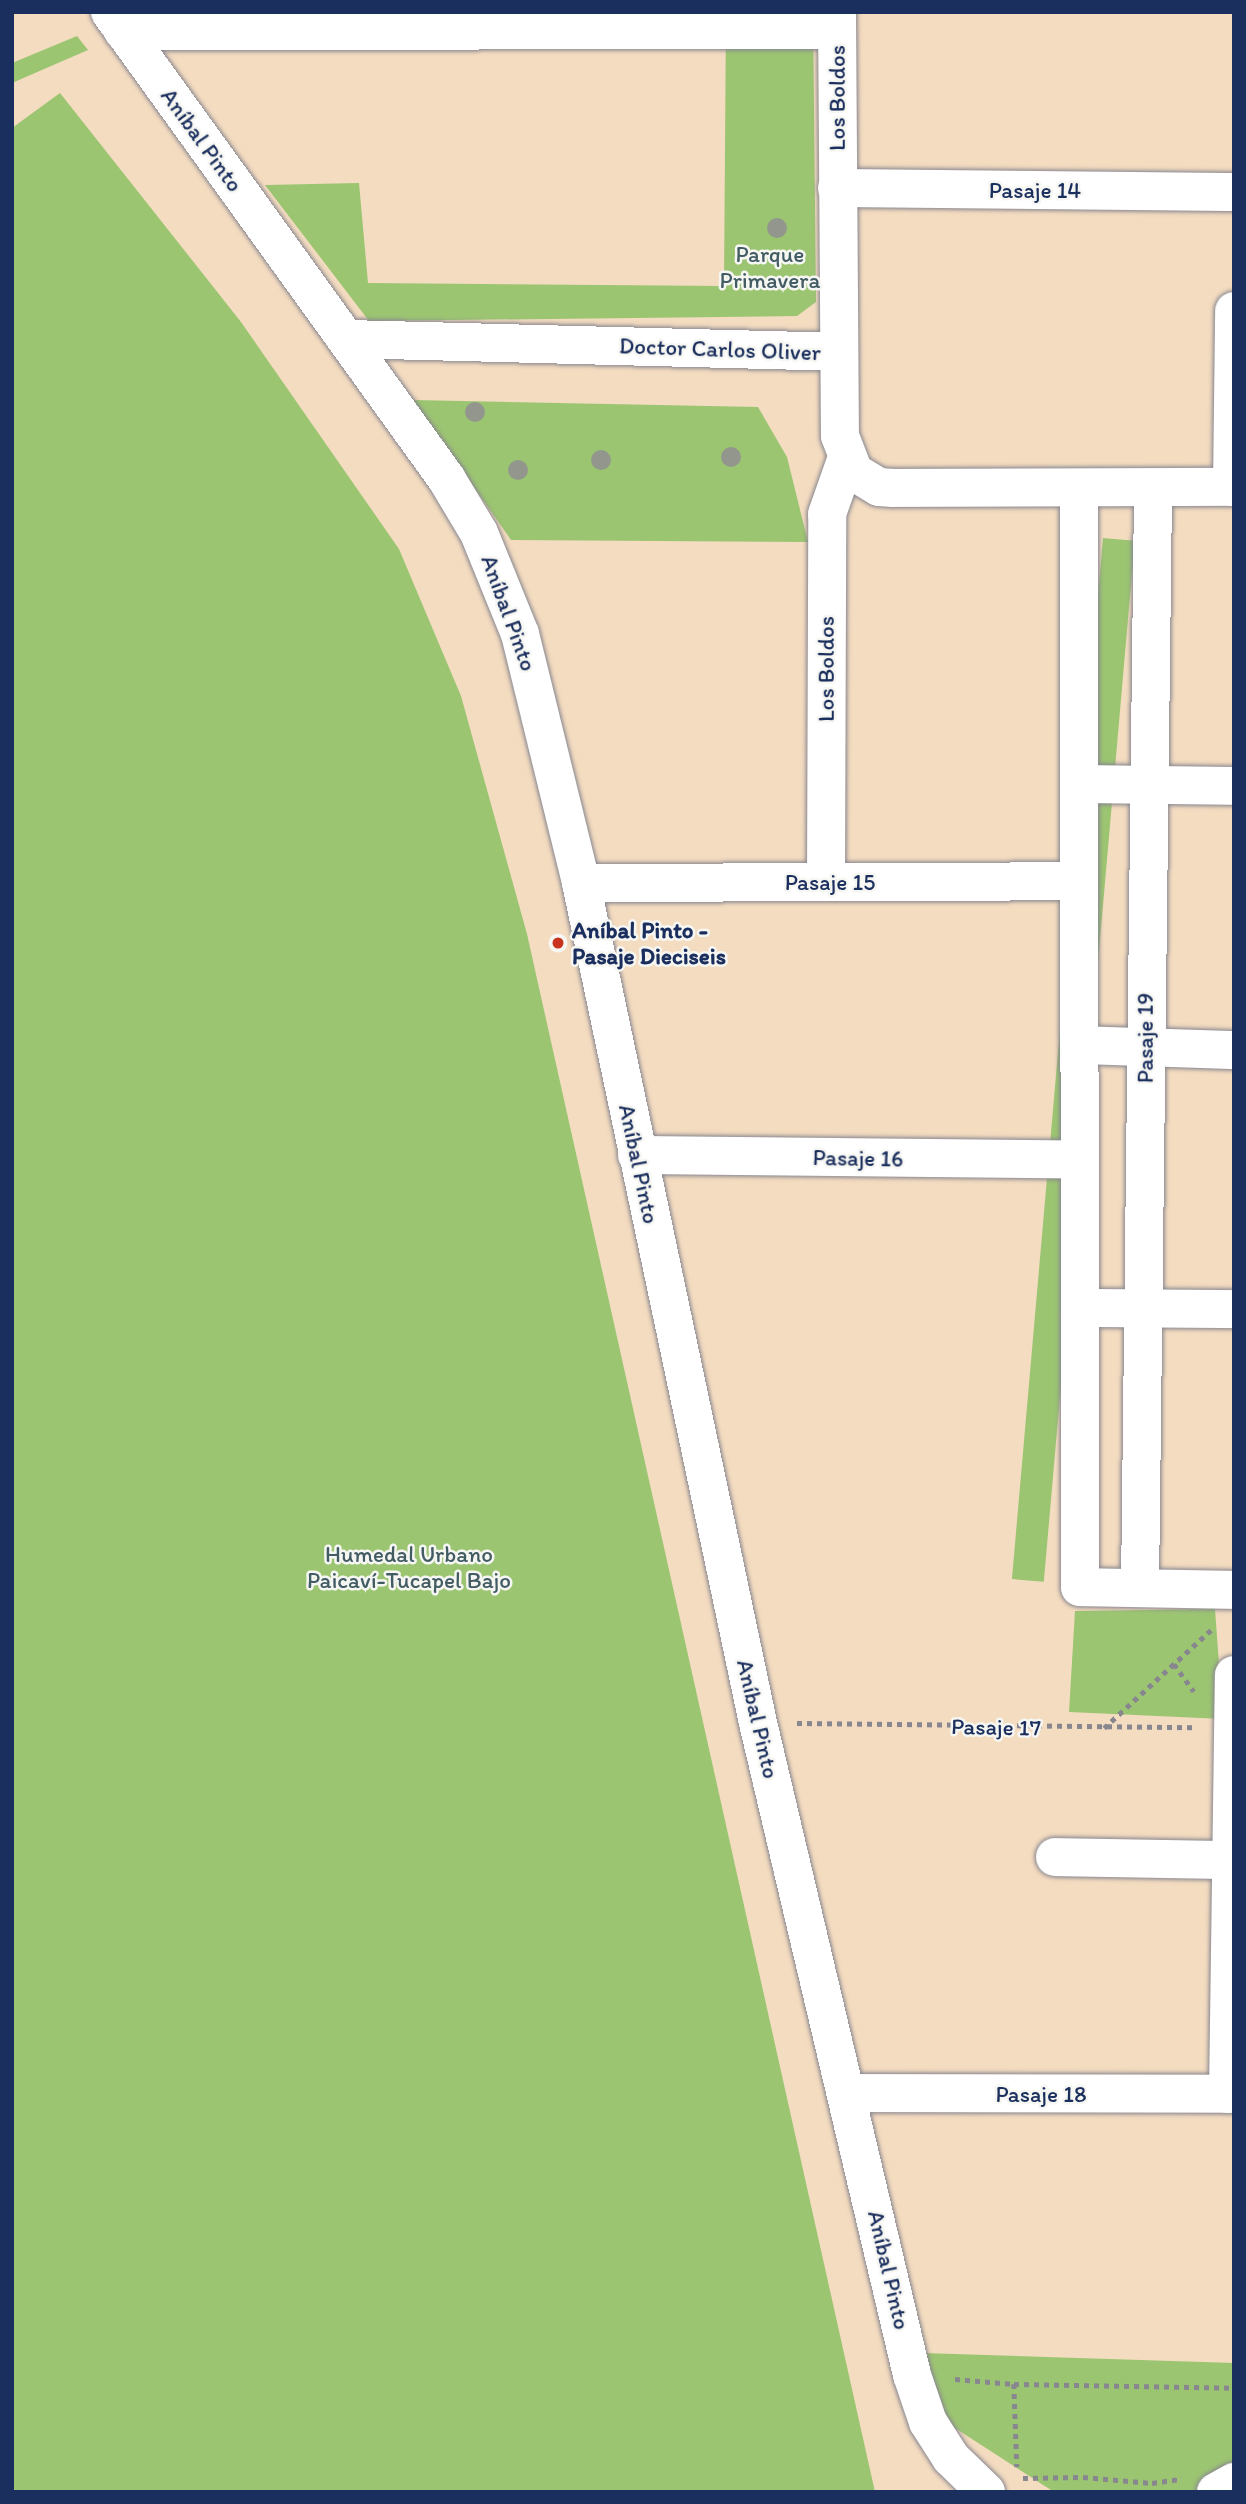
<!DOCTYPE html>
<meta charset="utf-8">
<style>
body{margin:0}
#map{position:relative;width:1246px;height:2504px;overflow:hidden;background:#f4dcc0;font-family:Itim,sans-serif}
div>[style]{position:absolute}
.green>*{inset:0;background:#9cc572;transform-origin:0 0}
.path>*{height:4.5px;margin-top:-2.25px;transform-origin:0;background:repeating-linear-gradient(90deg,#88868f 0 5px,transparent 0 10px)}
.roads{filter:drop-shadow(0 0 2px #88868f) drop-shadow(0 0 2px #88868f)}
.minor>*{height:38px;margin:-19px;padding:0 19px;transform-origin:19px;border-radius:19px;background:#fff}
.tertiary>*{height:38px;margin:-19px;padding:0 19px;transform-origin:19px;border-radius:19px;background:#fff}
.trees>*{width:20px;height:20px;margin:-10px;border-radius:50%;background:#92968d}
.dots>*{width:19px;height:19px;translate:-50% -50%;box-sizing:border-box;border:4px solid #f6f6f2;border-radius:50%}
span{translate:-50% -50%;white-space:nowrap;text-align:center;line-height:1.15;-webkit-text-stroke:5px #f6f6f2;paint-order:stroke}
.street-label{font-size:23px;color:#1b2f5e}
.park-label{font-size:23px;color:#425c64}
.poi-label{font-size:23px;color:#1b2f5e;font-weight:700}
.left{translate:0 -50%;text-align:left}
.frame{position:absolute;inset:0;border:14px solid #1b2f5e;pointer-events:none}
</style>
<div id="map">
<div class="green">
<i style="clip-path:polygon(726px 12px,813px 12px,816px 302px,797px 316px,369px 321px,265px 185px,359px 183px,368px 283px,724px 286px)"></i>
<i style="clip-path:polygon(77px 36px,88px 50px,12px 83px,12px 63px)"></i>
<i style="clip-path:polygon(60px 93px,241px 322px,399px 549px,461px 696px,527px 934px,875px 2492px,12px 2492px,12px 128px)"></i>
<i style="clip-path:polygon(413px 400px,758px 407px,787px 457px,808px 542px,511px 540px)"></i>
<i style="left:1103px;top:538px;width:32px;height:1045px;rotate:5deg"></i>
<i style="clip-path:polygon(1215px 1609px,1223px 1719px,1069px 1712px,1075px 1611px)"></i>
<i style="clip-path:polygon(922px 2353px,1234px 2363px,1234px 2492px,1054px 2492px,944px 2421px)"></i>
</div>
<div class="path">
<i style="left:1174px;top:1664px;width:34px;rotate:54deg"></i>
<i style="left:797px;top:1723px;width:397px;rotate:0.6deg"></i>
<i style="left:1104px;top:1728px;width:148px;rotate:-42.5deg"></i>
<i style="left:955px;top:2379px;width:59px;rotate:4.8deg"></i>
<i style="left:1014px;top:2384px;width:220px;rotate:1deg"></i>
<i style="left:1014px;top:2384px;width:83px;rotate:87.9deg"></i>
<i style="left:1023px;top:2478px;width:60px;rotate:-1deg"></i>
<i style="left:1083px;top:2477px;width:69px;rotate:5deg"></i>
<i style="left:1152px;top:2483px;width:30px;rotate:-8deg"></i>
</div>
<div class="roads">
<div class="minor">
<i style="left:837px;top:12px;width:424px;rotate:89.6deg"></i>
<i style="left:840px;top:436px;width:39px;rotate:69deg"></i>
<i style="left:854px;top:472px;width:29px;rotate:31deg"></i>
<i style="left:879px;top:487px;width:14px;rotate:4deg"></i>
<i style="left:893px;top:488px;width:341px;rotate:-0.2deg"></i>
<i style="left:123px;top:31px;width:714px;rotate:-0.08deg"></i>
<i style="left:837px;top:188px;width:397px;rotate:0.6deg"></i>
<i style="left:347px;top:339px;width:491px;rotate:1.5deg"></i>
<i style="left:1232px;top:487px;width:176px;rotate:-89.3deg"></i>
<i style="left:1079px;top:488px;width:1099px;rotate:89.95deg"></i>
<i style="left:1080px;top:1587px;width:154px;rotate:1.1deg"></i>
<i style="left:1079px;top:784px;width:155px;rotate:0.7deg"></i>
<i style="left:826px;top:882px;width:368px;rotate:-89.8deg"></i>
<i style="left:827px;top:514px;width:57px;rotate:-70.6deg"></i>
<i style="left:581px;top:883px;width:498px;rotate:-0.2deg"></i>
<i style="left:1080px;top:1045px;width:154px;rotate:1.9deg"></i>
<i style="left:637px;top:1155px;width:442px;rotate:0.6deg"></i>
<i style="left:1080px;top:1308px;width:154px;rotate:0.4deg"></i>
<i style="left:1140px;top:1588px;width:1100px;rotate:-89.32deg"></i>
<i style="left:1055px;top:1857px;width:177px;rotate:1deg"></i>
<i style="left:849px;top:2093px;width:385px;rotate:0.1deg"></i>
<i style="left:1228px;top:2094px;width:419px;rotate:-89.2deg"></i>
</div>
<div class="tertiary">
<i style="left:110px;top:12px;width:575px;rotate:54.21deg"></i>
<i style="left:446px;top:478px;width:64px;rotate:59deg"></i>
<i style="left:479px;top:533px;width:109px;rotate:67.9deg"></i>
<i style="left:520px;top:634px;width:256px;rotate:76.2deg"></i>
<i style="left:581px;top:883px;width:858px;rotate:78.1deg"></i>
<i style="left:758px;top:1723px;width:670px;rotate:76.71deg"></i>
<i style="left:912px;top:2375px;width:50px;rotate:71.2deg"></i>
<i style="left:928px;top:2422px;width:43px;rotate:57.4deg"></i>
<i style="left:951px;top:2458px;width:49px;rotate:44.2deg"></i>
<i style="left:1216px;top:2492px;width:21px;rotate:-29deg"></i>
</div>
</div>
<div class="trees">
<i style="left:777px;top:228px"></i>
<i style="left:475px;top:412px"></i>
<i style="left:731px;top:457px"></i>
<i style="left:601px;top:460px"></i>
<i style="left:518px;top:470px"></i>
</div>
<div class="dots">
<i style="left:558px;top:943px;background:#c8321e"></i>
</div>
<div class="street-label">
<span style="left:837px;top:98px;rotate:-90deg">Los Boldos</span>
<span style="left:202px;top:140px;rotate:54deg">Aníbal Pinto</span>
<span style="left:1035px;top:190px">Pasaje 14</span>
<span style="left:720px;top:349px;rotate:2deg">Doctor Carlos Oliver</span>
<span style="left:509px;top:613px;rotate:70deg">Aníbal Pinto</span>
<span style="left:826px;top:669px;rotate:-90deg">Los Boldos</span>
<span style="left:830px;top:882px">Pasaje 15</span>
<span style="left:1145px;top:1038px;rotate:-90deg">Pasaje 19</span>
<span style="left:858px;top:1158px;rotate:1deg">Pasaje 16</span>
<span style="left:639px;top:1164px;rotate:78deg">Aníbal Pinto</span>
<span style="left:758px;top:1719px;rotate:77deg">Aníbal Pinto</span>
<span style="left:996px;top:1727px;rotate:1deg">Pasaje 17</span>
<span style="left:1041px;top:2094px">Pasaje 18</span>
<span style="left:889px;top:2270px;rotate:77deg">Aníbal Pinto</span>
</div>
<div class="park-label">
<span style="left:770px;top:267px">Parque<br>Primavera</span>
<span style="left:409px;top:1567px">Humedal Urbano<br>Paicaví-Tucapel Bajo</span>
</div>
<div class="poi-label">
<span class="left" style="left:572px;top:943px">Aníbal Pinto -<br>Pasaje Dieciseis</span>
</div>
<div class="frame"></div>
</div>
